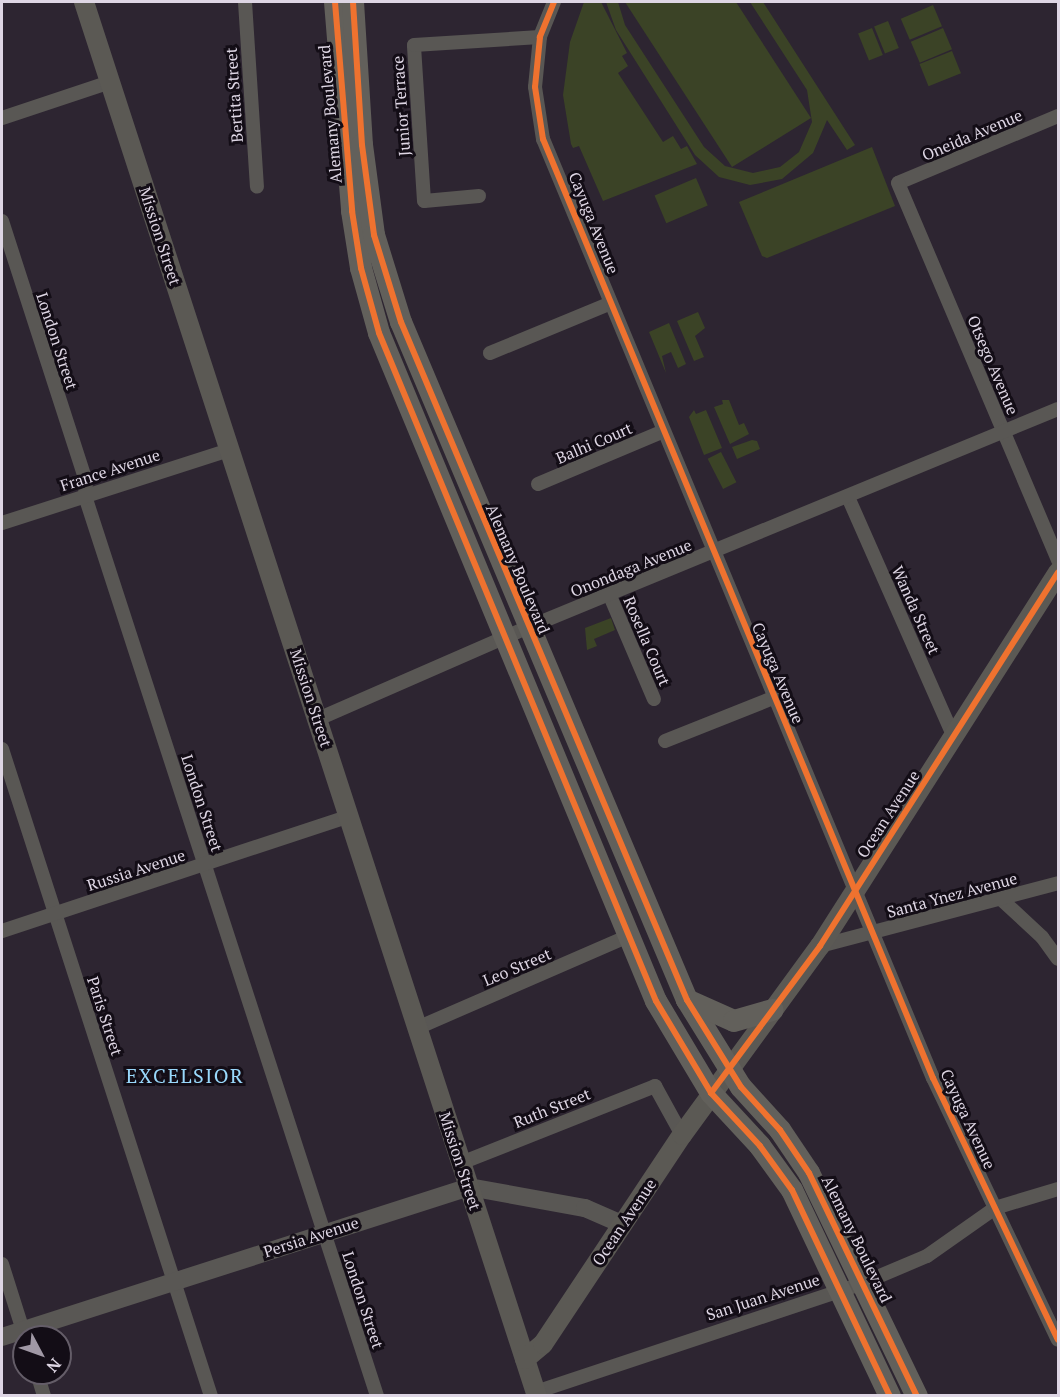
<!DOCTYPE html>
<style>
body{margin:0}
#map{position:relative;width:1060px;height:1397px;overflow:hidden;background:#2d2531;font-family:"PT Serif",serif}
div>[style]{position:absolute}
.green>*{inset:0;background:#3b4326;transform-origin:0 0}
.minor>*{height:14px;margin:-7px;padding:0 7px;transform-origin:7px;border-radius:7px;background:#595754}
.tertiary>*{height:18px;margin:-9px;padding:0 9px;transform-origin:9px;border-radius:9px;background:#595754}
.secondary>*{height:20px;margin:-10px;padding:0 10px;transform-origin:10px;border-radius:10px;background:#5b5954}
.primary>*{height:22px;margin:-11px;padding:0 11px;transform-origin:11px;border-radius:11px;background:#62605b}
.cycleway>*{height:6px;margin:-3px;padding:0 3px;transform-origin:3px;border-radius:3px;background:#ef722f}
span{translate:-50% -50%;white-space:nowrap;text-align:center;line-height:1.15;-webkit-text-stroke:6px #130d16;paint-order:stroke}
.street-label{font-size:16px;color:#ded6e4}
.quarter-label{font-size:20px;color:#99d8fb;letter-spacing:1.5px}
.frame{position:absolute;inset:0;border:3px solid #ded6e4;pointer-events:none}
.north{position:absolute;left:12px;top:1325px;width:60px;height:60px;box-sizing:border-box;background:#130d16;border:2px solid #645d68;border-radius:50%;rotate:131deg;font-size:16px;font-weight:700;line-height:24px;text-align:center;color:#ded6e4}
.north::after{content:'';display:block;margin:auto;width:21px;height:27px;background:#a098a5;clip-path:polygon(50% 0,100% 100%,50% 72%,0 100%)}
</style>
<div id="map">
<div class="green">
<i style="clip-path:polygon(584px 2px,601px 2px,627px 53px,622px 56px,628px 66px,618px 73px,663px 142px,673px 136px,681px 149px,687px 146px,697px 164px,603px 201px,579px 146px,573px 148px,571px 144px,563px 95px,570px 42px)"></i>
<i style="clip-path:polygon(606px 2px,618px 2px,625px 25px,704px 147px,725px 166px,753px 173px,780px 167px,799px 152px,812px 122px,807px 90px,750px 2px,763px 2px,855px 145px,847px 150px,827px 120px,813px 153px,782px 179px,750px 185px,719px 177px,695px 155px,616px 30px)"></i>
<i style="clip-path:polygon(625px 2px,736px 2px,811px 118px,732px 167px)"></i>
<i style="left:933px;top:5px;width:23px;height:35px;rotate:67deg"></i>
<i style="left:888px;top:21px;width:29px;height:15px;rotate:68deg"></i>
<i style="left:872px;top:28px;width:29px;height:15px;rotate:68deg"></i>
<i style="left:943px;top:28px;width:23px;height:35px;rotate:67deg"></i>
<i style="left:952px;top:51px;width:24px;height:35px;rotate:68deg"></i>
<i style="clip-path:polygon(872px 147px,895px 206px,767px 258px,762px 256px,739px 202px)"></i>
<i style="left:696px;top:178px;width:30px;height:45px;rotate:67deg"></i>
<i style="clip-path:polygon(698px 312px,705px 328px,695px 336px,704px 357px,694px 361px,677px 321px)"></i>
<i style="clip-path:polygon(669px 323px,686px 364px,678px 368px,671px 352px,662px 356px,666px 373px,649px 332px)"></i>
<i style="clip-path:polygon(722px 400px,729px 400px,739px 425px,744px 423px,749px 434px,730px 444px,714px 407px,723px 404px)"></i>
<i style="clip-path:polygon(694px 410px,696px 414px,706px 410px,722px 448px,704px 455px,689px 417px)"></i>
<i style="clip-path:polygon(752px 440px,757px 441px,760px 449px,737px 459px,732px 447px)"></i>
<i style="left:721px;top:452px;width:34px;height:15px;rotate:63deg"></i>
<i style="clip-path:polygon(611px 618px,615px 630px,594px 639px,597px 646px,587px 650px,585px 628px)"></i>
</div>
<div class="minor">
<i style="left:245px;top:2px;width:185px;rotate:86.3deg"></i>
<i style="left:554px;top:2px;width:38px;rotate:112deg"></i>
<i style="left:540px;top:37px;width:50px;rotate:95.7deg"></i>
<i style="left:535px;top:87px;width:53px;rotate:81.3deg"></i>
<i style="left:543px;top:139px;width:1017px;rotate:67.45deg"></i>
<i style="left:933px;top:1078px;width:290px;rotate:64.5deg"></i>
<i style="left:1058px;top:116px;width:173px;rotate:157.3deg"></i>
<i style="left:898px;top:183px;width:410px;rotate:67deg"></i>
<i style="left:2px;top:118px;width:114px;rotate:-18.4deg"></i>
<i style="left:479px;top:196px;width:55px;rotate:174.8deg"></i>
<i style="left:424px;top:201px;width:156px;rotate:-93.7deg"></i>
<i style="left:414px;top:45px;width:126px;rotate:-3.6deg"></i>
<i style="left:2px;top:221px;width:273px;rotate:72.1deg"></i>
<i style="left:86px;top:481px;width:15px;rotate:94deg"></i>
<i style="left:85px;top:496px;width:946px;rotate:72.02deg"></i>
<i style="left:490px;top:353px;width:129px;rotate:-22.4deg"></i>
<i style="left:538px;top:484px;width:134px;rotate:-22.8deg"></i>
<i style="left:848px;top:497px;width:262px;rotate:66.2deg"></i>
<i style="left:2px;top:523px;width:239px;rotate:-17.8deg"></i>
<i style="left:610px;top:596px;width:112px;rotate:66.9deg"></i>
<i style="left:318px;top:719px;width:230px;rotate:-23.6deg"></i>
<i style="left:529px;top:627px;width:572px;rotate:-22.4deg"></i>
<i style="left:665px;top:741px;width:116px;rotate:-21.7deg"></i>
<i style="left:2px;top:749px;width:680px;rotate:72.1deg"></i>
<i style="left:1001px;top:899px;width:56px;rotate:42.8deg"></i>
<i style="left:1042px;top:937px;width:27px;rotate:54deg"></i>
<i style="left:2px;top:931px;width:366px;rotate:-18.3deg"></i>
<i style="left:820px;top:946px;width:246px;rotate:-14.8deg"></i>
<i style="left:417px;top:1028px;width:231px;rotate:-23.5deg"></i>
<i style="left:461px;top:1163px;width:209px;rotate:-21.6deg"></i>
<i style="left:655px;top:1086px;width:56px;rotate:61.1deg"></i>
<i style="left:2px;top:1264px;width:77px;rotate:72.5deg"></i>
<i style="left:37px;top:1373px;width:24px;rotate:73deg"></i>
<i style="left:536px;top:1392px;width:345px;rotate:-18.4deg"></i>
<i style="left:863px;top:1283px;width:69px;rotate:-22.9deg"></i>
<i style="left:927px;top:1256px;width:83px;rotate:-35.2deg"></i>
<i style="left:995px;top:1208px;width:66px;rotate:-16.8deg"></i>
</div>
<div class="tertiary">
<i style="left:2px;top:1337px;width:490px;rotate:-17.8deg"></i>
<i style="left:469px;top:1187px;width:118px;rotate:10.3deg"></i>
<i style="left:585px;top:1208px;width:40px;rotate:23.4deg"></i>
</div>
<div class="secondary">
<i style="left:84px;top:2px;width:1466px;rotate:72deg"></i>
<i style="left:525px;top:1359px;width:23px;rotate:-40deg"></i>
<i style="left:543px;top:1344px;width:251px;rotate:-56.4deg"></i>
<i style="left:682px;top:1135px;width:234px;rotate:-53.9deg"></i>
<i style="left:820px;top:946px;width:443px;rotate:-57.5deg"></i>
</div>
<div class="primary">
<i style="left:335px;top:2px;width:210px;rotate:85.3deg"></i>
<i style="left:352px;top:211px;width:58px;rotate:81deg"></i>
<i style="left:361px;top:268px;width:67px;rotate:74.5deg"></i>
<i style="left:379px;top:333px;width:723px;rotate:67.48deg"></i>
<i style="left:656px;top:1001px;width:107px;rotate:59.1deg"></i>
<i style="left:711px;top:1093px;width:72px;rotate:47.2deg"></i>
<i style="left:760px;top:1146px;width:54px;rotate:54deg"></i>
<i style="left:792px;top:1190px;width:228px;rotate:64.6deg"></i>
<i style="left:353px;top:2px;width:143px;rotate:86.4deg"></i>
<i style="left:362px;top:145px;width:91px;rotate:82.4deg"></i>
<i style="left:374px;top:235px;width:91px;rotate:72.8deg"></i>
<i style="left:401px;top:322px;width:736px;rotate:67.13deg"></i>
<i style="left:687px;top:1000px;width:102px;rotate:58.2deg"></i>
<i style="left:741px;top:1087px;width:58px;rotate:47.8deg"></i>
<i style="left:780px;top:1130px;width:52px;rotate:56deg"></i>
<i style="left:809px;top:1173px;width:248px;rotate:64.2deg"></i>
<i style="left:687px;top:1000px;width:51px;rotate:24.1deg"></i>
<i style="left:734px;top:1021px;width:40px;rotate:-16deg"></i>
</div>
<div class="cycleway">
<i style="left:335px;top:2px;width:210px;rotate:85.3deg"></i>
<i style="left:352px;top:211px;width:58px;rotate:81deg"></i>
<i style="left:361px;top:268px;width:67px;rotate:74.5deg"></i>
<i style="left:379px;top:333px;width:723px;rotate:67.48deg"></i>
<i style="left:656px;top:1001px;width:107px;rotate:59.1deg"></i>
<i style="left:711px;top:1093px;width:72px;rotate:47.2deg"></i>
<i style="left:760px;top:1146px;width:54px;rotate:54deg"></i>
<i style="left:792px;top:1190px;width:228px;rotate:64.6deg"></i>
<i style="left:353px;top:2px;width:143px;rotate:86.4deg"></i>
<i style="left:362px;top:145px;width:91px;rotate:82.4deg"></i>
<i style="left:374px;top:235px;width:91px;rotate:72.8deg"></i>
<i style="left:401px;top:322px;width:736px;rotate:67.13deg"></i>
<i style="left:687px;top:1000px;width:102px;rotate:58.2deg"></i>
<i style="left:741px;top:1087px;width:58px;rotate:47.8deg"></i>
<i style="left:780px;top:1130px;width:52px;rotate:56deg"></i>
<i style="left:809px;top:1173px;width:248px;rotate:64.2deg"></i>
<i style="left:554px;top:2px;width:38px;rotate:112deg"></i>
<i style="left:540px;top:37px;width:50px;rotate:95.7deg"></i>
<i style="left:535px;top:87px;width:53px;rotate:81.3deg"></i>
<i style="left:543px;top:139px;width:1017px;rotate:67.45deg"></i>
<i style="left:933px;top:1078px;width:290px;rotate:64.5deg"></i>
<i style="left:711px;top:1093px;width:183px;rotate:-53.4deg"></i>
<i style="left:820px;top:946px;width:443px;rotate:-57.5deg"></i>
</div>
<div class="street-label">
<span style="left:234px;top:95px;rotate:-94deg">Bertita Street</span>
<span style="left:401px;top:106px;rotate:-94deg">Junior Terrace</span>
<span style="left:330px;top:114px;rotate:-95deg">Alemany Boulevard</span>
<span style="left:972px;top:135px;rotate:-23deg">Oneida Avenue</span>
<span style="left:594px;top:223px;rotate:68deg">Cayuga Avenue</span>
<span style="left:160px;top:236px;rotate:72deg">Mission Street</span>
<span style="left:57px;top:341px;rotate:72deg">London Street</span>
<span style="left:993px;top:365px;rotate:67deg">Otsego Avenue</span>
<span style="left:594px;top:443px;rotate:-23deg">Balhi Court</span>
<span style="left:110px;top:470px;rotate:-18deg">France Avenue</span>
<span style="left:631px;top:568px;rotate:-22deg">Onondaga Avenue</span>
<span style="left:518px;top:569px;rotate:67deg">Alemany Boulevard</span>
<span style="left:916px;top:610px;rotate:66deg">Wanda Street</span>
<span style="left:647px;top:641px;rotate:67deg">Rosella Court</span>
<span style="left:778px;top:673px;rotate:67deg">Cayuga Avenue</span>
<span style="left:311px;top:698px;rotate:72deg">Mission Street</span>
<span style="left:202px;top:803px;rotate:72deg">London Street</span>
<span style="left:888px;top:814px;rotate:-57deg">Ocean Avenue</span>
<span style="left:136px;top:870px;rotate:-18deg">Russia Avenue</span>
<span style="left:952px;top:895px;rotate:-15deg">Santa Ynez Avenue</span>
<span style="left:517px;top:967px;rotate:-23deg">Leo Street</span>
<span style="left:105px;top:1016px;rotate:72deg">Paris Street</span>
<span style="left:552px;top:1108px;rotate:-22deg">Ruth Street</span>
<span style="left:968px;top:1119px;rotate:65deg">Cayuga Avenue</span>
<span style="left:460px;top:1161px;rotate:72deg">Mission Street</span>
<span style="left:624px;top:1222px;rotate:-56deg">Ocean Avenue</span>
<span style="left:311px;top:1237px;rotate:-18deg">Persia Avenue</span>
<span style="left:857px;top:1239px;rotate:64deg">Alemany Boulevard</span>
<span style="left:763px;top:1297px;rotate:-18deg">San Juan Avenue</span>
<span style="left:363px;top:1300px;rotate:72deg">London Street</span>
</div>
<div class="quarter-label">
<span style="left:185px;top:1075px">EXCELSIOR</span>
</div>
<div class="frame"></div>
<div class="north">N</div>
</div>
